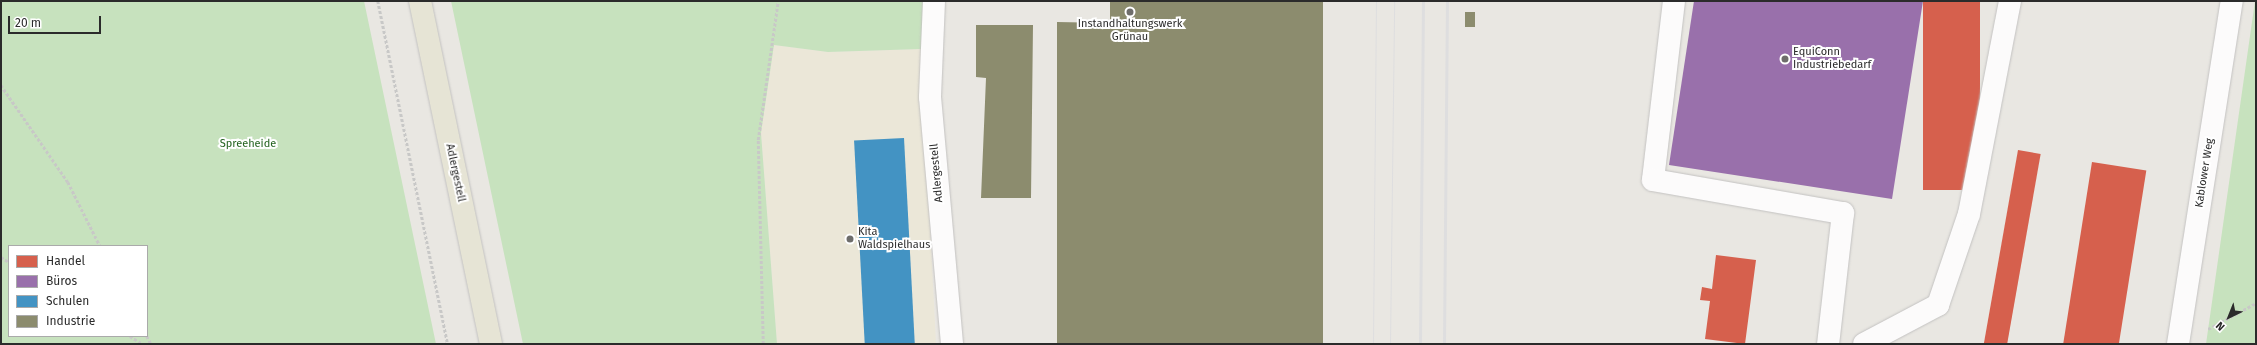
<!DOCTYPE html>
<meta charset="utf-8">
<style>
body{margin:0}
#map{position:relative;width:2257px;height:345px;overflow:hidden;background:#e9e7e2;font-family:"Fira Sans",sans-serif}
div>[style]{position:absolute}
.education>*{inset:0;background:#ebe7d8}
.green>*{inset:0;background:#c7e2be}
.shops>*{inset:0;background:#d6604d;transform-origin:0 0}
.offices>*{inset:0;background:#9970ab}
.schools>*{inset:0;background:#4393c3;transform-origin:0 0}
.industry>*{inset:0;background:#8c8c6e;transform-origin:0 0}
.path>*{height:2.5px;margin-top:-1.25px;transform-origin:0;background:repeating-linear-gradient(90deg,#c8c8c7 0 3px,transparent 0 5px)}
.roads{filter:drop-shadow(0 0 1px #c3c2c1) drop-shadow(0 0 1px #c3c2c1)}
.minor>*{height:22px;margin:-11px;padding:0 11px;transform-origin:11px;border-radius:11px;background:#fcfbfb}
.major>*{height:22px;margin:-11px;padding:0 11px;transform-origin:11px;border-radius:11px;background:#e6e4d5}
.tram>*{height:1px;margin:-0.5px;padding:0 0.5px;transform-origin:0.5px;border-radius:0.5px;background:#dededf}
.rail>*{height:3px;margin:-1.5px;padding:0 1.5px;transform-origin:1.5px;border-radius:1.5px;background:#dededf}
.dots>*{width:11px;height:11px;translate:-50% -50%;box-sizing:border-box;border:2px solid #fff;border-radius:50%}
span{translate:-50% -50%;white-space:nowrap;text-align:center;line-height:1.15;-webkit-text-stroke:4px #fff;paint-order:stroke}
.poi-label{font-size:11px;color:#2b2b2b}
.left{translate:0 -50%;text-align:left}
.park-label{font-size:11px;color:#246320}
.street-label{font-size:11px;color:#2b2b2b}
.frame{position:absolute;inset:0;border:2px solid #2b2b2b;pointer-events:none}
.legend{position:absolute;left:8px;top:245px;width:140px;height:92px;box-sizing:border-box;background:#fff;border:1px solid #aaa;margin:0;padding:5px 7px;list-style:none;font-size:12px;color:#2b2b2b}
.legend li{display:flex;align-items:center;gap:8px;height:20px}
.legend b{width:20px;border:1px solid #aaa}
.north{position:absolute;left:2209px;top:297px;width:40px;height:40px;-webkit-text-stroke:3px #fff;paint-order:stroke;rotate:223deg;font-size:11px;font-weight:700;line-height:16px;text-align:center;color:#2b2b2b}
.north::after{content:'';display:block;margin:auto;width:14px;height:18px;background:#2b2b2b;clip-path:polygon(50% 0,100% 100%,50% 72%,0 100%)}
.scale{position:absolute;left:8px;top:16px;width:93px;height:18px;box-sizing:border-box;border:2px solid #2b2b2b;border-top:0;padding-left:5px;font-size:12px;line-height:14px;white-space:nowrap;color:#2b2b2b;-webkit-text-stroke:3px #fff;paint-order:stroke}
</style>
<div id="map">
<div class="education">
<i style="clip-path:polygon(774px 45px,828px 52px,921px 49px,936px 344px,777px 344px,761px 133px)"></i>
</div>
<div class="green">
<i style="clip-path:polygon(evenodd,1px 1px,364px 1px,436px 344px,1px 344px,1px 1px,9px 246px,147px 246px,147px 336px,9px 336px,9px 246px)"></i>
<i style="clip-path:polygon(451px 1px,926px 1px,921px 49px,828px 52px,774px 45px,761px 133px,777px 344px,523px 344px)"></i>
<i style="clip-path:polygon(2255px 1px,2256px 344px,2206px 344px)"></i>
</div>
<div class="shops">
<i style="left:1923px;top:1px;width:57px;height:189px"></i>
<i style="left:2018px;top:150px;width:23px;height:196px;rotate:10deg"></i>
<i style="left:2092px;top:162px;width:55px;height:184px;rotate:9deg"></i>
<i style="clip-path:polygon(1716px 255px,1756px 260px,1745px 344px,1705px 339px,1710px 301px,1700px 300px,1702px 287px,1712px 289px)"></i>
</div>
<div class="offices">
<i style="clip-path:polygon(1694px 1px,1923px 1px,1892px 199px,1669px 165px)"></i>
</div>
<div class="schools">
<i style="left:904px;top:138px;width:206px;height:50px;rotate:87deg"></i>
</div>
<div class="industry">
<i style="clip-path:polygon(1110px 1px,1323px 1px,1323px 344px,1057px 344px,1057px 22px,1110px 23px)"></i>
<i style="left:1465px;top:12px;width:10px;height:15px"></i>
<i style="clip-path:polygon(976px 25px,1033px 25px,1031px 198px,981px 198px,986px 78px,976px 77px)"></i>
</div>
<div class="path">
<i style="left:378px;top:1px;width:350px;rotate:78.5deg"></i>
<i style="left:1px;top:85px;width:118px;rotate:55.4deg"></i>
<i style="left:68px;top:182px;width:72px;rotate:63.4deg"></i>
<i style="left:1px;top:257px;width:9px;rotate:32deg"></i>
<i style="left:2208px;top:329px;width:55px;rotate:-28.4deg"></i>
<i style="left:130px;top:336px;width:15px;rotate:32deg"></i>
<i style="left:147px;top:336px;width:9px;rotate:63deg"></i>
<i style="left:763px;top:344px;width:204px;rotate:-91.4deg"></i>
<i style="left:758px;top:140px;width:140px;rotate:-81.8deg"></i>
</div>
<div class="roads">
<div class="minor">
<i style="left:934px;top:1px;width:96px;rotate:92.4deg"></i>
<i style="left:930px;top:97px;width:248px;rotate:84.9deg"></i>
<i style="left:1674px;top:1px;width:180px;rotate:96.7deg"></i>
<i style="left:1653px;top:180px;width:193px;rotate:9.9deg"></i>
<i style="left:1843px;top:213px;width:132px;rotate:96.5deg"></i>
<i style="left:1864px;top:344px;width:84px;rotate:-27.8deg"></i>
<i style="left:1938px;top:305px;width:96px;rotate:-71.2deg"></i>
<i style="left:1969px;top:214px;width:217px;rotate:-79.1deg"></i>
<i style="left:2178px;top:344px;width:347px;rotate:-81.1deg"></i>
</div>
<div class="major">
<i style="left:420px;top:1px;width:350px;rotate:78.3deg"></i>
</div>
</div>
<div class="tram">
<i style="left:1373px;top:344px;width:343px;rotate:-89.5deg"></i>
<i style="left:1390px;top:344px;width:343px;rotate:-89.3deg"></i>
</div>
<div class="rail">
<i style="left:1420px;top:344px;width:343px;rotate:-89.5deg"></i>
<i style="left:1444px;top:344px;width:343px;rotate:-89.5deg"></i>
</div>
<div class="dots">
<i style="left:1130px;top:12px;background:#6e6d6b"></i>
<i style="left:1785px;top:59px;background:#6e6d6b"></i>
<i style="left:850px;top:239px;background:#6e6d6b"></i>
</div>
<div class="poi-label">
<span style="left:1130px;top:31px">Instandhaltungswerk<br>Grünau</span>
<span class="left" style="left:1793px;top:59px">EquiConn<br>Industriebedarf</span>
<span class="left" style="left:858px;top:239px">Kita<br>Waldspielhaus</span>
</div>
<div class="park-label">
<span style="left:248px;top:144px">Spreeheide</span>
</div>
<div class="street-label">
<span style="left:455px;top:173px;rotate:78deg">Adlergestell</span>
<span style="left:937px;top:173px;rotate:-95deg">Adlergestell</span>
<span style="left:2205px;top:173px;rotate:-81deg">Kablower Weg</span>
</div>
<div class="frame"></div>
<ul class="legend">
<li><b style="height:11px;background:#d6604d"></b>Handel</li>
<li><b style="height:11px;background:#9970ab"></b>Büros</li>
<li><b style="height:11px;background:#4393c3"></b>Schulen</li>
<li><b style="height:11px;background:#8c8c6e"></b>Industrie</li>
</ul>
<div class="north">N</div>
<div class="scale">20 m</div>
</div>
